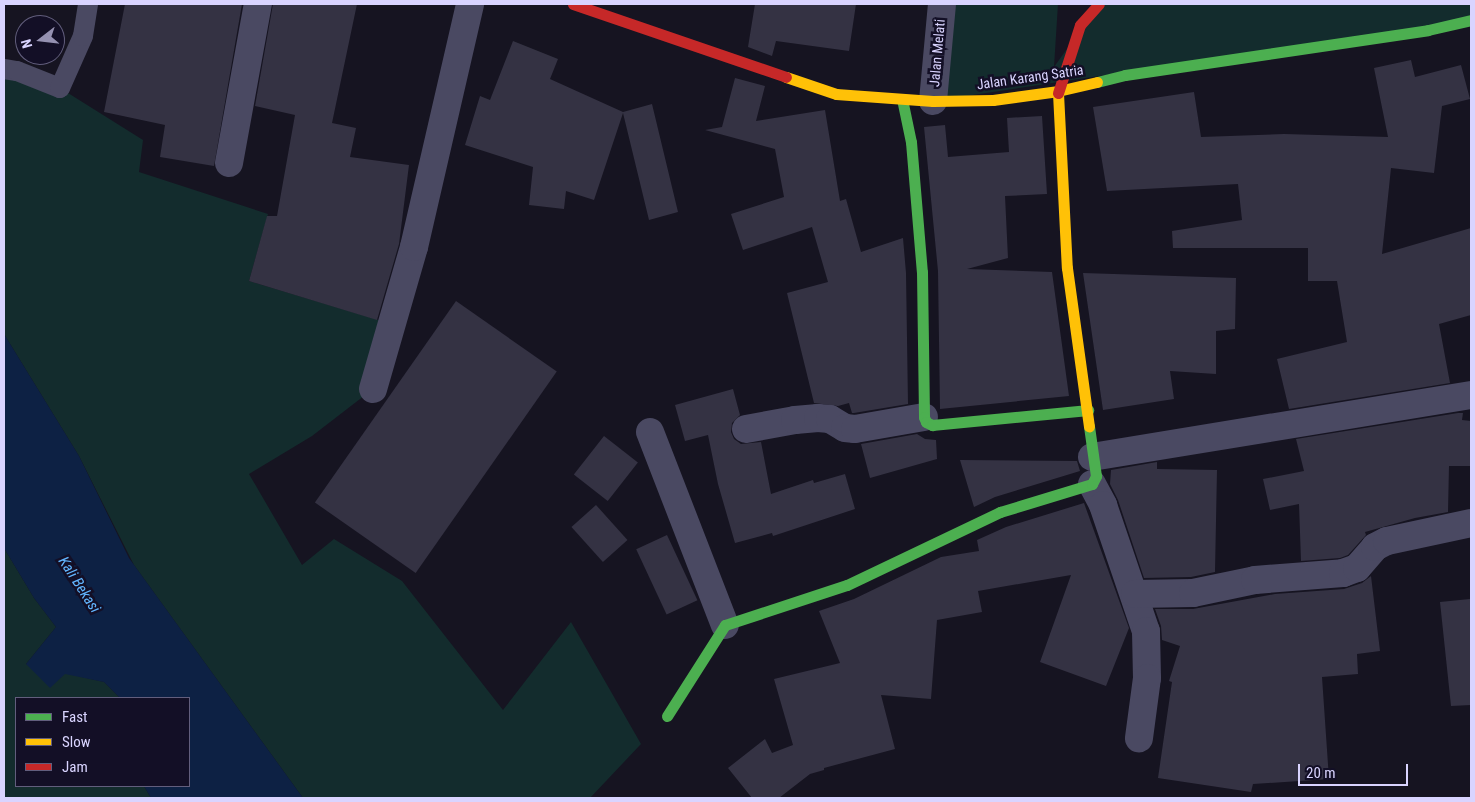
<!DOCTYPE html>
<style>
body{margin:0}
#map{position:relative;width:1475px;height:802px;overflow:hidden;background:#161421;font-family:"Roboto Condensed",sans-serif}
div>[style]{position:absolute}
.green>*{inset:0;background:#132c2d}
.water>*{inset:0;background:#0d2144}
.building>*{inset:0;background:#343243;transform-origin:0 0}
.lane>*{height:20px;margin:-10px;padding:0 10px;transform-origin:10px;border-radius:10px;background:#4a4962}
.street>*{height:28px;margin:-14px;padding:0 14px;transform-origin:14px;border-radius:14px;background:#4a4962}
.fast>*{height:11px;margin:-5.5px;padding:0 5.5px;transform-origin:5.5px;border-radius:5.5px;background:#4caf50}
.slow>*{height:11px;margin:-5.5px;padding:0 5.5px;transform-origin:5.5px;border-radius:5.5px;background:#ffc107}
.jam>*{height:11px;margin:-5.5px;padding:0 5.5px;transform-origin:5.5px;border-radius:5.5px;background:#c62828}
span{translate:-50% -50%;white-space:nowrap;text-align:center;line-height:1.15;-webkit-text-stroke:5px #130f26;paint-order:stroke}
.street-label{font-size:14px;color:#d9d4ff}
.water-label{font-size:15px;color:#62b6ff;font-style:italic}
.frame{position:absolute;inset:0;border:5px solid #d9d4ff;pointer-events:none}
.legend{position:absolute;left:15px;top:697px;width:175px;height:90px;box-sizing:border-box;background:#130f26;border:1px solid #625e7d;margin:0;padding:6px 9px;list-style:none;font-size:15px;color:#d9d4ff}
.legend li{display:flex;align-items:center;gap:10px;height:25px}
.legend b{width:25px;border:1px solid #625e7d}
.north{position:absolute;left:15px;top:15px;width:50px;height:50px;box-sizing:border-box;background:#130f26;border:1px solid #625e7d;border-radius:50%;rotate:254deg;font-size:14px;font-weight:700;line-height:20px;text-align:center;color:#d9d4ff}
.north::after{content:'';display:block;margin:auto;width:18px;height:22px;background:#9591b1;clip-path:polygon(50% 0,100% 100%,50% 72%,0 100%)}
.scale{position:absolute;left:1298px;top:764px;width:110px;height:22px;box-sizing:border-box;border:2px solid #d9d4ff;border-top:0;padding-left:6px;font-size:15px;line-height:18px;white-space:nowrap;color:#d9d4ff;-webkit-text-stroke:4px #130f26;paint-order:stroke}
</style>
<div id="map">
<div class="green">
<i style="clip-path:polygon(942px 4px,1058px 4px,1054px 67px,1099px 4px,1471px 4px,1471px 20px,933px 101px)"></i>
<i style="clip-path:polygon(4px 69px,60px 88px,143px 140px,139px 172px,268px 214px,249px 281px,392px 324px,373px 389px,312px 436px,249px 474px,302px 565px,334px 539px,402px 581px,503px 710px,571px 622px,641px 744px,590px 798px,303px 798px,134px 565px,79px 456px,4px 334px)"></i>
<i style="clip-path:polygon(4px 548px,34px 598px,56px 627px,26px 664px,104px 682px,120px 698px,16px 698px,16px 786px,144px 786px,151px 798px,4px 798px)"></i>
</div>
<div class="water">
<i style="clip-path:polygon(4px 334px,79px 456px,129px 558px,303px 798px,151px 798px,144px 786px,189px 786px,189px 698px,120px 698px,104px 682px,65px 674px,50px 688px,26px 664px,56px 627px,34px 598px,4px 548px)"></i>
</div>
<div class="building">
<i style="clip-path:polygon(125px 4px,242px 4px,214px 166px,160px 157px,165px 125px,104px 112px)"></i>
<i style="clip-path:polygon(273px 4px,357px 4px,332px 123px,356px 128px,350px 157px,409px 165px,399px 244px,377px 320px,249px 281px,267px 216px,277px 216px,295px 115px,255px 106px)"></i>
<i style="clip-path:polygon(755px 4px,856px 4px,849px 51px,776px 41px,772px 56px,748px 47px)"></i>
<i style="clip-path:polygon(513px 41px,558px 59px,550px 79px,623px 112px,652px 104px,678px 212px,649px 220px,623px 113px,594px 200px,566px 191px,564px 209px,529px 205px,533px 167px,465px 145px,480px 96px,490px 100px)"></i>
<i style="clip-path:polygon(1411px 60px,1415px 77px,1461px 65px,1470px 99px,1442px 106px,1434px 173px,1391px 168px,1382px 254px,1471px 228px,1471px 315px,1439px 324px,1450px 383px,1289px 409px,1277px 359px,1347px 342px,1337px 281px,1308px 281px,1308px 248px,1173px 248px,1172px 231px,1242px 220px,1238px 184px,1107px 191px,1093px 107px,1194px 92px,1201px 137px,1284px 134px,1388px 137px,1374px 68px)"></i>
<i style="clip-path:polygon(735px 78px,765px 86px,756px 121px,825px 110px,840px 201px,846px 199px,861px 252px,903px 238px,906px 273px,908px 404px,854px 413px,852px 413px,849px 403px,838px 406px,814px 403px,787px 293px,828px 282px,812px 227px,743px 250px,731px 214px,784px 197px,775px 149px,705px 130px,722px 127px)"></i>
<i style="clip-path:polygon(1042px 116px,1047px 194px,1005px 196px,1008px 258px,967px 269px,1052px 272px,1069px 396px,940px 409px,938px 271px,924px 127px,945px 125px,948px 157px,1009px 152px,1007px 118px)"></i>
<i style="clip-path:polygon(1083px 273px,1236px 278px,1235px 329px,1216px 331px,1216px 374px,1170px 371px,1174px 399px,1103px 410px)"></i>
<i style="left:456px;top:301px;width:123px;height:246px;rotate:35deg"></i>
<i style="clip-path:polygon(733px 389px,740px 415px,732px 423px,731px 432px,734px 439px,741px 444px,761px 442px,771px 494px,813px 480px,814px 483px,845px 474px,855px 509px,773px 536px,772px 533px,735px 543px,718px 484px,708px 435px,685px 441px,675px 405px)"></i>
<i style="clip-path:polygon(1458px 413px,1463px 413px,1462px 420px,1471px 421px,1471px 466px,1449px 466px,1448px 512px,1415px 518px,1365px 532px,1366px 535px,1348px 555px,1340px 558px,1301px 561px,1299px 504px,1270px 510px,1263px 479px,1304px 471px,1296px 439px)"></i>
<i style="clip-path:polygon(917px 434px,925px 439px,936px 440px,937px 459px,870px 478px,861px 444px)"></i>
<i style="left:604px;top:436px;width:43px;height:49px;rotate:38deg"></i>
<i style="clip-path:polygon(960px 460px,1077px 461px,1080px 471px,995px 497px,974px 507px)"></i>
<i style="clip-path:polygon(1157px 462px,1157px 469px,1217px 470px,1215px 572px,1191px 577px,1144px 578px,1118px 500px,1110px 484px,1111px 470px)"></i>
<i style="clip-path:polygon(1084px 503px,1129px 628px,1106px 686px,1040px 662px,1071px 575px,978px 591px,982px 612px,937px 620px,931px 699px,881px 695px,895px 749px,824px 768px,824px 770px,810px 774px,779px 798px,752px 798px,728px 768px,765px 739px,772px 753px,793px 745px,774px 679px,840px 663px,819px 611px,854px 599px,941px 557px,979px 551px,977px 540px,1006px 527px)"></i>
<i style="left:596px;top:505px;width:47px;height:33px;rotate:48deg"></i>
<i style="left:667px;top:535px;width:72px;height:34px;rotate:65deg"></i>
<i style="clip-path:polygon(1371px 576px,1380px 651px,1357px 654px,1358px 674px,1322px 677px,1329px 779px,1253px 784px,1251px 792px,1158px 778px,1172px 682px,1169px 681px,1180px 646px,1162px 640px,1161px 626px,1155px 609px,1193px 609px,1275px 594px,1344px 589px,1362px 583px)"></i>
<i style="clip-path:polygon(1470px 599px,1471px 705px,1451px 706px,1440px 602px)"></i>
</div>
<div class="lane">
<i style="left:4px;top:69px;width:13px;rotate:9deg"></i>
<i style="left:17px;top:71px;width:46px;rotate:21.6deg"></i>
<i style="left:60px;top:88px;width:57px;rotate:-66.1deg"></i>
<i style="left:83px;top:36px;width:32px;rotate:-81deg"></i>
</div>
<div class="street">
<i style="left:933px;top:101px;width:97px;rotate:-84.7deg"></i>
<i style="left:229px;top:163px;width:162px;rotate:-79.7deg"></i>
<i style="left:373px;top:389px;width:148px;rotate:-73.9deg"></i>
<i style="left:414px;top:247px;width:249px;rotate:-77deg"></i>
<i style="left:746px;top:429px;width:50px;rotate:-10.4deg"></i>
<i style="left:795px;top:420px;width:23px;rotate:-5deg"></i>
<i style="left:818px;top:418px;width:12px;rotate:5deg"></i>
<i style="left:830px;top:419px;width:17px;rotate:31deg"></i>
<i style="left:845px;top:428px;width:10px;rotate:6deg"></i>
<i style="left:855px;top:429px;width:70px;rotate:-9.9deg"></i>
<i style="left:650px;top:432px;width:207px;rotate:68.8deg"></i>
<i style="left:1092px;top:457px;width:384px;rotate:-9.3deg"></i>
<i style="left:1092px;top:484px;width:24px;rotate:62deg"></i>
<i style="left:1103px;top:505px;width:133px;rotate:71.2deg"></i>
<i style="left:1146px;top:631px;width:47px;rotate:88.8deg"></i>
<i style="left:1147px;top:678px;width:61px;rotate:97.6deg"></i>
<i style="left:1135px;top:594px;width:58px;rotate:-1deg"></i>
<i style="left:1193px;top:593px;width:63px;rotate:-11.8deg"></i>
<i style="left:1255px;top:580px;width:88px;rotate:-4.5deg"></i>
<i style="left:1343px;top:573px;width:15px;rotate:-20deg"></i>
<i style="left:1357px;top:568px;width:28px;rotate:-49deg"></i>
<i style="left:1375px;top:547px;width:13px;rotate:-27deg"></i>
<i style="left:1387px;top:541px;width:86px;rotate:-12.1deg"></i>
</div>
<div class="fast">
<i style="left:1097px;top:82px;width:29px;rotate:-14deg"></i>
<i style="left:1125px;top:75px;width:306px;rotate:-8.4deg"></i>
<i style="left:1428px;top:30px;width:44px;rotate:-13.1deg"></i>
<i style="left:902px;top:99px;width:44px;rotate:78.2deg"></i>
<i style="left:911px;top:142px;width:130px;rotate:85.2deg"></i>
<i style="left:922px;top:272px;width:145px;rotate:89.2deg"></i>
<i style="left:924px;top:417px;width:5px;rotate:68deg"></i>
<i style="left:926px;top:422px;width:7px;rotate:27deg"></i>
<i style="left:932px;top:425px;width:157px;rotate:-5.5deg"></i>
<i style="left:667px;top:716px;width:108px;rotate:-57.5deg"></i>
<i style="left:725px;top:625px;width:128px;rotate:-18.2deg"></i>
<i style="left:847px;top:585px;width:170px;rotate:-25.5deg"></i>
<i style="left:1000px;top:512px;width:96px;rotate:-16.9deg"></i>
<i style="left:1092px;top:484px;width:9px;rotate:-63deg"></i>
<i style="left:1096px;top:476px;width:50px;rotate:-98deg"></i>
</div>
<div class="slow">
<i style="left:786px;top:77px;width:53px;rotate:18.8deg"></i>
<i style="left:836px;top:94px;width:97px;rotate:4.1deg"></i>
<i style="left:933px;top:101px;width:60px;rotate:-1deg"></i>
<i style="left:993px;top:100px;width:66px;rotate:-7.9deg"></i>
<i style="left:1058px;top:91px;width:40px;rotate:-13deg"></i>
<i style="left:1058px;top:93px;width:175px;rotate:87.1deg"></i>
<i style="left:1067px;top:268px;width:160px;rotate:82.1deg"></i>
</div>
<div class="jam">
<i style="left:573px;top:4px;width:225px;rotate:18.9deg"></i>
<i style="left:1058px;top:93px;width:71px;rotate:-72.1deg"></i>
<i style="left:1080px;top:25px;width:28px;rotate:-48deg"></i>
</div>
<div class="street-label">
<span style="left:937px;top:53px;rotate:-85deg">Jalan Melati</span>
<span style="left:1030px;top:77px;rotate:-8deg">Jalan Karang Satria</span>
</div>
<div class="water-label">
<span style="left:79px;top:585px;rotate:57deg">Kali Bekasi</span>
</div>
<div class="frame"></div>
<ul class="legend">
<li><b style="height:6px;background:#4caf50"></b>Fast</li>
<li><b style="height:6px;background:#ffc107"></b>Slow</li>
<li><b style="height:6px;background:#c62828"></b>Jam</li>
</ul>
<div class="north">N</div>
<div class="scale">20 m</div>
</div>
